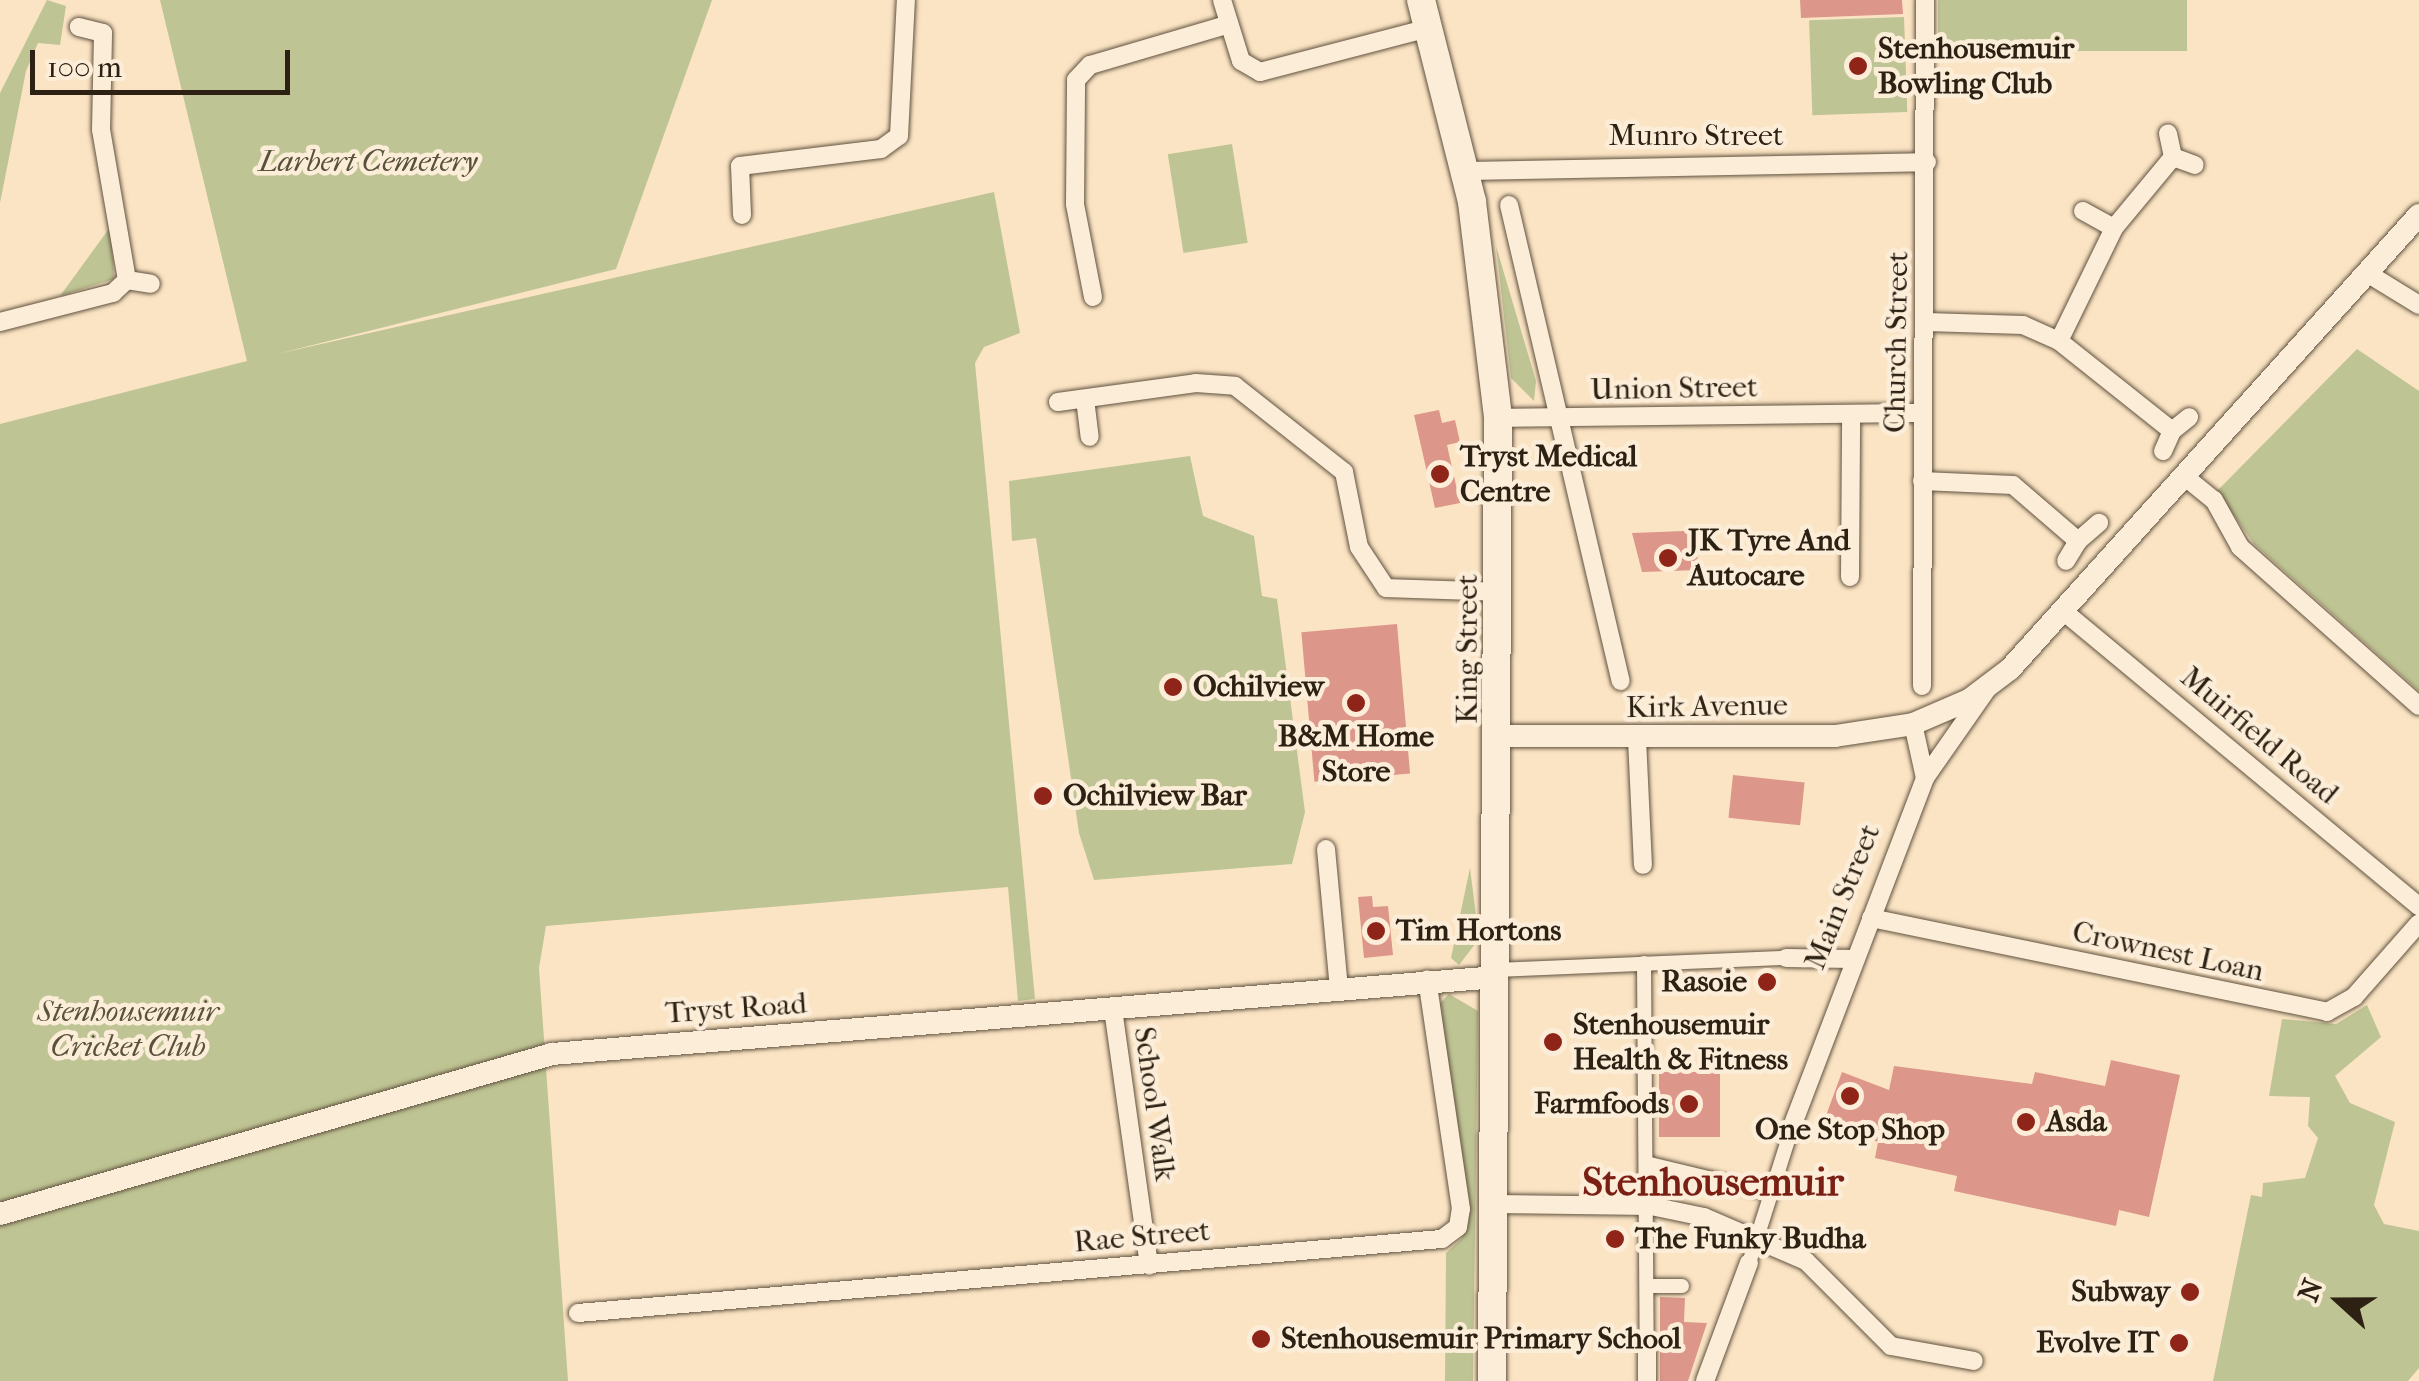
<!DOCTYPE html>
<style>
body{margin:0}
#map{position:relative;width:2419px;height:1381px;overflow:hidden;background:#fbe4c4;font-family:"IM FELL French Canon",serif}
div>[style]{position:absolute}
.green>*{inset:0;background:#bfc494;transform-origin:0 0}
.building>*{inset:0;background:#dc968a;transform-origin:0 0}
.roads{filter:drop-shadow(0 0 2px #60523f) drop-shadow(0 0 2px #60523f)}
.pedestrian>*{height:14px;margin:-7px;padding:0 7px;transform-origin:7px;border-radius:7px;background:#fcedd9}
.minor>*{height:18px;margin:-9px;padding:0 9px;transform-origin:9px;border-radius:9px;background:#fcedd9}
.tertiary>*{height:22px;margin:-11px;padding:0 11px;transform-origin:11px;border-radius:11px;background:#fcedd9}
.secondary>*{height:28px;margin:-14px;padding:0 14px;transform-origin:14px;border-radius:14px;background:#fcedd9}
.dots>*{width:28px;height:28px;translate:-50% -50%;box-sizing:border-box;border:5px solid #fcedd9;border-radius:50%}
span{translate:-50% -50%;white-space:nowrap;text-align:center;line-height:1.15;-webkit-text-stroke:9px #fcedd9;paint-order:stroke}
.poi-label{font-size:30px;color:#2c2113;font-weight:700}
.left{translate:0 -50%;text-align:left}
.right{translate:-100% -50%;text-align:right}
.street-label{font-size:30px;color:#2c2113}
.park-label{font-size:30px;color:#58523a;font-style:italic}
.district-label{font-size:40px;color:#7a1f14;font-weight:700}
.north{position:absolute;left:2289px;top:1251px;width:100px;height:100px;-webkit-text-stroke:8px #fcedd9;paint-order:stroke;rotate:291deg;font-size:28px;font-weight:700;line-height:40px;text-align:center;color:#2c2113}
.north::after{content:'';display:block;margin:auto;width:35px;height:45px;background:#2c2113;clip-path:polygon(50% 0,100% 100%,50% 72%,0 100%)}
.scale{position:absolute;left:30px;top:50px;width:260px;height:45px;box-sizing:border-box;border:5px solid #2c2113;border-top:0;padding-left:12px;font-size:30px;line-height:35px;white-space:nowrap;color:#2c2113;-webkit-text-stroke:8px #fcedd9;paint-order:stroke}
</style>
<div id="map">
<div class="green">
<i style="clip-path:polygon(47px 0,66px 6px,60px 45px,38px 43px,26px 71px,0 203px,0 93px)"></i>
<i style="clip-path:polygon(160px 0,712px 0,616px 269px,277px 354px,994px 192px,1020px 333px,984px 347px,975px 363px,1035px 999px,1018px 1001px,1008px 887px,546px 926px,539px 968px,568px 1381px,0 1381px,0 424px,247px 361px)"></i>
<i style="left:1938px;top:0;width:249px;height:51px"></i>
<i style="left:1904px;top:17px;width:95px;height:95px;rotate:88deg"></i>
<i style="left:1232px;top:144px;width:100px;height:65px;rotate:81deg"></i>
<i style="clip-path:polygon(111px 226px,114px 279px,60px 296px)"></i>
<i style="clip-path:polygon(1496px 246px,1536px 381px,1534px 401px,1511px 378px)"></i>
<i style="clip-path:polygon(2357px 349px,2419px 391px,2419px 691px,2254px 544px,2217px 491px)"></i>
<i style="clip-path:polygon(1190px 456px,1203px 516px,1254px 536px,1262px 596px,1277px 599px,1305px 812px,1292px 864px,1094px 880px,1079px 833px,1036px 538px,1012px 541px,1009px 481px)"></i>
<i style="clip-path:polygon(1470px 868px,1479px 939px,1459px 965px,1451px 958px)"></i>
<i style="clip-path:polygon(1449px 994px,1478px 1011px,1473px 1381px,1445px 1381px,1446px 1253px,1462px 1238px,1469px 1212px,1439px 1004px)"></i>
<i style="clip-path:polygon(2367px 1005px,2381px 1037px,2335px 1076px,2350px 1103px,2395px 1122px,2374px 1205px,2384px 1224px,2419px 1231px,2419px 1368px,2408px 1381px,2213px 1381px,2251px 1195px,2262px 1197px,2263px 1183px,2305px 1178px,2318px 1138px,2308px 1126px,2310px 1097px,2269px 1096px,2282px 1019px,2336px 1024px)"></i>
</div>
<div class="building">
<i style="clip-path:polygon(1800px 0,1902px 0,1903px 14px,1801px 18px)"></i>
<i style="clip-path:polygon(1439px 410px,1442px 423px,1455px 420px,1460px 442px,1447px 445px,1460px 503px,1435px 508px,1414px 415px)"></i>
<i style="clip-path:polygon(1711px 530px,1712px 547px,1697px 547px,1698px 570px,1642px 572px,1632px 533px)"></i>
<i style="left:1397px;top:624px;width:150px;height:96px;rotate:85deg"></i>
<i style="left:1733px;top:775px;width:72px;height:43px;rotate:6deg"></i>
<i style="clip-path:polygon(1372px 896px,1373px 907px,1388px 906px,1393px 955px,1364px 958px,1358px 897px)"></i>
<i style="clip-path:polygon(2111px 1060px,2180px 1075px,2149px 1217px,2119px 1210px,2116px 1226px,1954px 1191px,1957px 1176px,1875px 1158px,1878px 1142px,1824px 1121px,1842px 1072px,1889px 1090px,1894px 1066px,2032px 1084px,2035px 1072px,2105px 1086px)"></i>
<i style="left:1659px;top:1072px;width:61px;height:65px"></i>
<i style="clip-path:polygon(1660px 1297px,1685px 1298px,1684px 1322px,1707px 1323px,1688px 1381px,1660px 1381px)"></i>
</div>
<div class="roads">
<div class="pedestrian">
<i style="left:1644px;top:963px;width:387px;rotate:89.6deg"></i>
<i style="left:1497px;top:970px;width:289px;rotate:-2.4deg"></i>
<i style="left:1650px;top:1164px;width:123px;rotate:13.6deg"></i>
<i style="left:1749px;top:1263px;width:146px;rotate:-72.4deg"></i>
<i style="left:1649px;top:1286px;width:33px"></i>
</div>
<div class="minor">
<i style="left:1222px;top:0;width:64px;rotate:72.7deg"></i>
<i style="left:1241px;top:61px;width:22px;rotate:30deg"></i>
<i style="left:1260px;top:72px;width:175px;rotate:-14.6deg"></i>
<i style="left:2173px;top:157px;width:23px;rotate:20deg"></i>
<i style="left:1465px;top:171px;width:462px;rotate:-1.1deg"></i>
<i style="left:1509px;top:205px;width:489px;rotate:76.8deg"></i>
<i style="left:2083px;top:211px;width:35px;rotate:29deg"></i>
<i style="left:742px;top:215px;width:49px;rotate:-92.3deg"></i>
<i style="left:740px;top:166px;width:142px;rotate:-6.9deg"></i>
<i style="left:881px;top:149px;width:22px;rotate:-36deg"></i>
<i style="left:899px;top:136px;width:136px;rotate:-87.1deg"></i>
<i style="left:2367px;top:273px;width:61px;rotate:31.6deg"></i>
<i style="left:127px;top:280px;width:24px;rotate:9deg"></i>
<i style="left:1093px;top:297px;width:95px;rotate:-101deg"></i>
<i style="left:1075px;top:204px;width:124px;rotate:-89.5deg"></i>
<i style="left:1076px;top:80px;width:21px;rotate:-47deg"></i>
<i style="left:1090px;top:65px;width:145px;rotate:-16.4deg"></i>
<i style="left:0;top:322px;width:117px;rotate:-14.4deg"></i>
<i style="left:113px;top:293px;width:19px;rotate:-43deg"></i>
<i style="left:127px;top:280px;width:152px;rotate:-99.8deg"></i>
<i style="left:101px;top:130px;width:97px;rotate:-88.8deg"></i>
<i style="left:103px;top:33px;width:25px;rotate:-166deg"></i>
<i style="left:1926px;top:322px;width:97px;rotate:1.8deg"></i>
<i style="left:2023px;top:325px;width:39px;rotate:24deg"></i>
<i style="left:2059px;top:341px;width:144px;rotate:38.5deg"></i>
<i style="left:2172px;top:431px;width:22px;rotate:114deg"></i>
<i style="left:2059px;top:341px;width:126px;rotate:-64deg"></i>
<i style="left:2114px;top:228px;width:92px;rotate:-50.3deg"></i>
<i style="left:2173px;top:157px;width:24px;rotate:-102deg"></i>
<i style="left:1085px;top:399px;width:38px;rotate:83deg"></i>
<i style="left:1058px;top:402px;width:139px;rotate:-7.8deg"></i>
<i style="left:1196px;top:383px;width:39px;rotate:4deg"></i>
<i style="left:1235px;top:386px;width:139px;rotate:38.3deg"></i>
<i style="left:1344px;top:472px;width:76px;rotate:78.7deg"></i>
<i style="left:1359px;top:547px;width:49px;rotate:56.6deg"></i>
<i style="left:1386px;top:588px;width:116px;rotate:2deg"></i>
<i style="left:1498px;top:418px;width:425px;rotate:-0.7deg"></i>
<i style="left:2172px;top:431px;width:22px;rotate:-39deg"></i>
<i style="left:2184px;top:476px;width:38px;rotate:39deg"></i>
<i style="left:2214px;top:500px;width:54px;rotate:61deg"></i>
<i style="left:2240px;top:547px;width:239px;rotate:41.6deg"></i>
<i style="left:1922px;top:481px;width:91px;rotate:2.5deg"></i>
<i style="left:2013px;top:485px;width:86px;rotate:40.7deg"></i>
<i style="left:2078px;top:541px;width:23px;rotate:121deg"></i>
<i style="left:2078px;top:541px;width:28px;rotate:-41deg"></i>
<i style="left:1850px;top:577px;width:163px;rotate:-89.6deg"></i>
<i style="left:2062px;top:610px;width:464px;rotate:39.7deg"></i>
<i style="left:1922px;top:686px;width:686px;rotate:-89.75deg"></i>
<i style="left:1637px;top:739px;width:126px;rotate:87.3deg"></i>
<i style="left:1925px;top:778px;width:108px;rotate:-55.1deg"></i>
<i style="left:1326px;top:849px;width:141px;rotate:84.7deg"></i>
<i style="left:1871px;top:918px;width:466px;rotate:11.6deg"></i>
<i style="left:2327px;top:1012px;width:31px;rotate:-29deg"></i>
<i style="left:2354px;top:997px;width:98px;rotate:-48.7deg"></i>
<i style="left:1786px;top:958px;width:67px;rotate:0.9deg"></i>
<i style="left:1113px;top:1009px;width:259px;rotate:82deg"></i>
<i style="left:1793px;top:1124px;width:370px;rotate:-69.1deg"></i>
<i style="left:1925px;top:778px;width:55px;rotate:-102.5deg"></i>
<i style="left:1496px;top:1204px;width:155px;rotate:0.7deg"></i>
<i style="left:1651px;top:1206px;width:54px;rotate:11.7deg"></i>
<i style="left:1704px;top:1217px;width:111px;rotate:23.3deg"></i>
<i style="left:1806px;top:1261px;width:120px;rotate:45deg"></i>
<i style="left:1891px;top:1346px;width:84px;rotate:10.2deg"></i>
<i style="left:578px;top:1313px;width:867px;rotate:-4.9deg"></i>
<i style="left:1442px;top:1239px;width:20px;rotate:-37deg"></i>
<i style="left:1458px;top:1227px;width:18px;rotate:-81deg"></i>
<i style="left:1461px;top:1209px;width:232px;rotate:-98.4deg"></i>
<i style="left:1647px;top:1350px;width:31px;rotate:90deg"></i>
<i style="left:1705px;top:1381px;width:126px;rotate:-69.6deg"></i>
</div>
<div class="tertiary">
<i style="left:1500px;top:736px;width:335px"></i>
<i style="left:1835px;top:736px;width:79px;rotate:-8.7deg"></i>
<i style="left:1913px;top:724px;width:61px;rotate:-23.2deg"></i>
<i style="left:1969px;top:700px;width:51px;rotate:-37.1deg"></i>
<i style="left:2010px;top:669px;width:611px;rotate:-47.98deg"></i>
<i style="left:0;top:1214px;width:575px;rotate:-16.16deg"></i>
<i style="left:552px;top:1054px;width:948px;rotate:-4.66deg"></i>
</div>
<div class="secondary">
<i style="left:1421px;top:0;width:208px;rotate:75.8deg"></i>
<i style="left:1472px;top:202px;width:218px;rotate:83.1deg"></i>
<i style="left:1498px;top:418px;width:963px;rotate:90.36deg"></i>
</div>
</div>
<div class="dots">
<i style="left:1858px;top:66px;background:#8f2418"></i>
<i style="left:1440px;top:474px;background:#8f2418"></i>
<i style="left:1668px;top:558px;background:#8f2418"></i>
<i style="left:1173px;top:687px;background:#8f2418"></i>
<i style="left:1356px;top:703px;background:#8f2418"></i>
<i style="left:1043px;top:796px;background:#8f2418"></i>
<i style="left:1376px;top:931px;background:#8f2418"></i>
<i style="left:1767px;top:982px;background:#8f2418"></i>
<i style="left:1553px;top:1042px;background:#8f2418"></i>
<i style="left:1850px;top:1096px;background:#8f2418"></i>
<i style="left:1689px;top:1104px;background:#8f2418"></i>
<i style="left:2026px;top:1122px;background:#8f2418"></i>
<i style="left:1615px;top:1239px;background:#8f2418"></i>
<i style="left:2190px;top:1292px;background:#8f2418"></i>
<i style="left:1261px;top:1339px;background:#8f2418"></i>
<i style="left:2179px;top:1343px;background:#8f2418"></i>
</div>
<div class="poi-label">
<span class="left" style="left:1878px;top:66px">Stenhousemuir<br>Bowling Club</span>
<span class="left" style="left:1460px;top:474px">Tryst Medical<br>Centre</span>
<span class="left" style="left:1688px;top:558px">JK Tyre And<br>Autocare</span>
<span class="left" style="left:1193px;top:687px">Ochilview</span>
<span style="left:1356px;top:754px">B&amp;M Home<br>Store</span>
<span class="left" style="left:1063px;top:796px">Ochilview Bar</span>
<span class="left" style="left:1396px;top:931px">Tim Hortons</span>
<span class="right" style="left:1747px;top:982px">Rasoie</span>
<span class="left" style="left:1573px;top:1042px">Stenhousemuir<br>Health &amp; Fitness</span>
<span class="right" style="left:1669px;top:1104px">Farmfoods</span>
<span class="left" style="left:2046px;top:1122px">Asda</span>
<span style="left:1850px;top:1130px">One Stop Shop</span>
<span class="left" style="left:1635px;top:1239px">The Funky Budha</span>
<span class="right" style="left:2170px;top:1292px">Subway</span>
<span class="left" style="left:1281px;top:1339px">Stenhousemuir Primary School</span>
<span class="right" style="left:2159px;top:1343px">Evolve IT</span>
</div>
<div class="street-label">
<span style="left:1696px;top:136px">Munro Street</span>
<span style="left:1897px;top:342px;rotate:-89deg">Church Street</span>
<span style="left:1674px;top:389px;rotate:-1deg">Union Street</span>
<span style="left:1468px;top:649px;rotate:-90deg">King Street</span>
<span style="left:1707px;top:707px;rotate:-1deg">Kirk Avenue</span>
<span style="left:2259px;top:736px;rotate:40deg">Muirfield Road</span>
<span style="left:1843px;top:897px;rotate:-68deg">Main Street</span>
<span style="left:2168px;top:952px;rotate:12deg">Crownest Loan</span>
<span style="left:736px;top:1009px;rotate:-4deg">Tryst Road</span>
<span style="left:1154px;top:1104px;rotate:82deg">School Walk</span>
<span style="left:1142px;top:1237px;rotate:-5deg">Rae Street</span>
</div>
<div class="park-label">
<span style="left:368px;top:162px">Larbert Cemetery</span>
<span style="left:128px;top:1029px">Stenhousemuir<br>Cricket Club</span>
</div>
<div class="district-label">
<span style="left:1713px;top:1182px">Stenhousemuir</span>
</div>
<div class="north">N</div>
<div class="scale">100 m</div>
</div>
